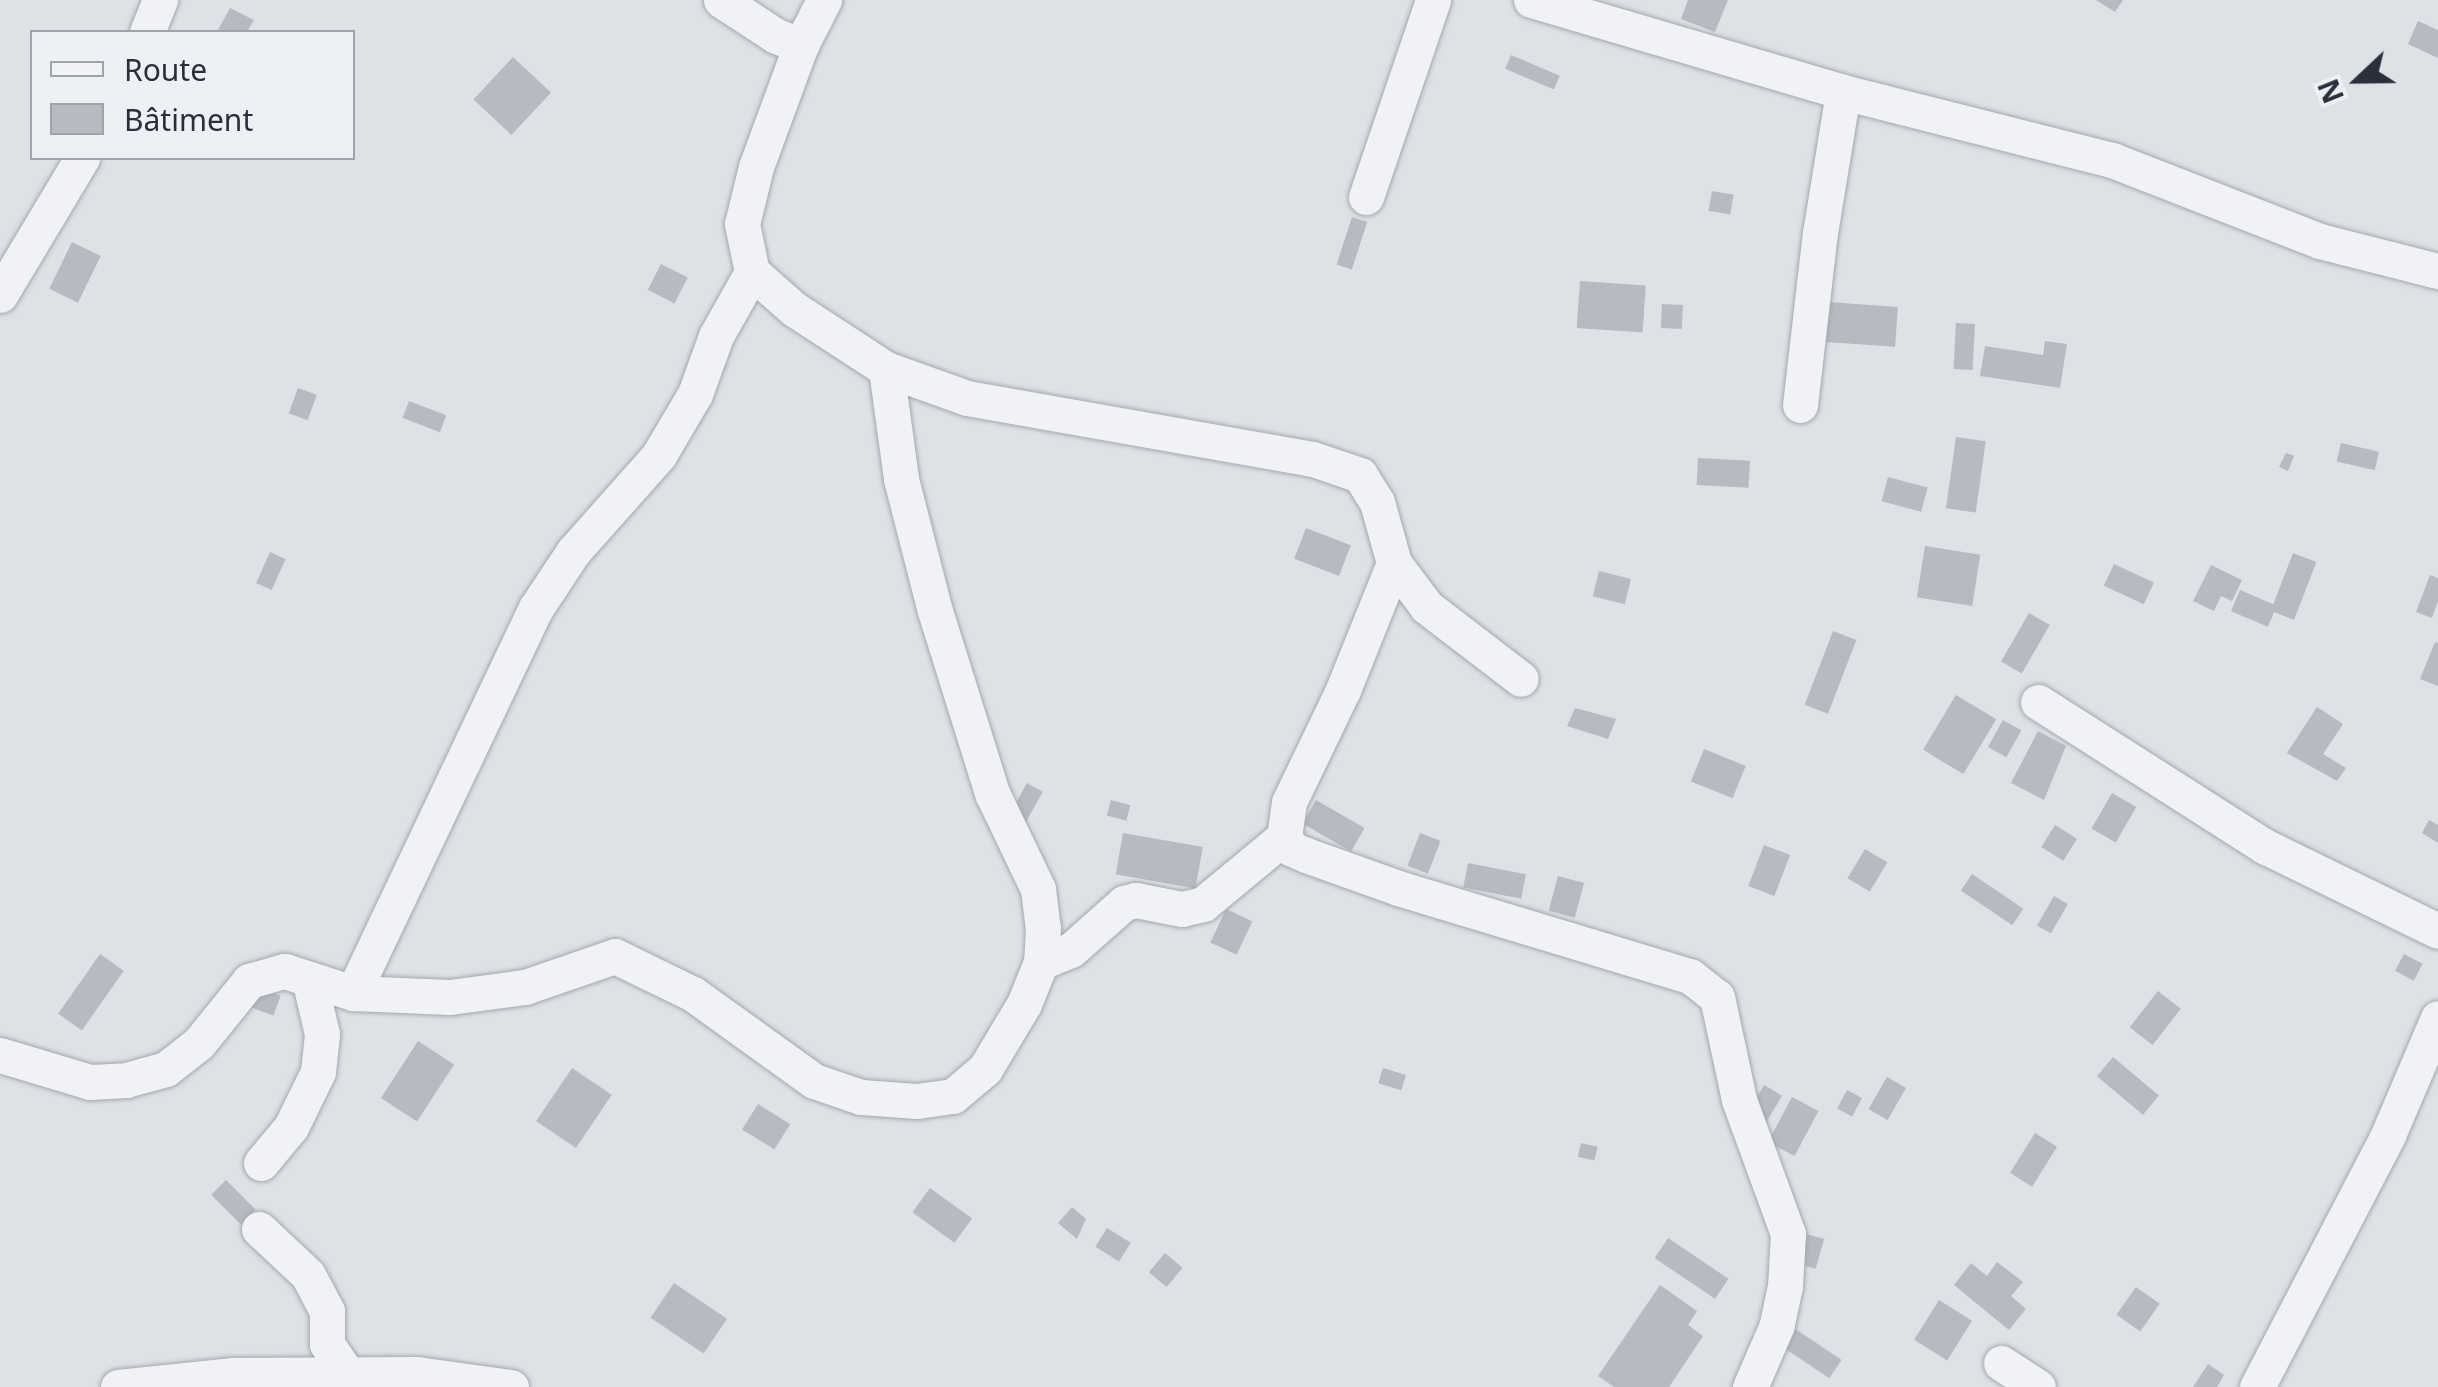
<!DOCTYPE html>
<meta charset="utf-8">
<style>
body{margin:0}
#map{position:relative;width:2438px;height:1387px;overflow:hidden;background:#dee1e6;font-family:"Noto Sans",sans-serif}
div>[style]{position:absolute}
.building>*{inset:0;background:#b6bac2;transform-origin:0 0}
.roads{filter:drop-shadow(0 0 2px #a4a8af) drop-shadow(0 0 2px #a4a8af)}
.street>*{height:35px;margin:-17.5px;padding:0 17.5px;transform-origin:17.5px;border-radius:17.5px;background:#f1f2f5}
span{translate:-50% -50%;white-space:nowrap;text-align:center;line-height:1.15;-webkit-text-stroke:10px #edf0f4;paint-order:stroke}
.legend{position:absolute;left:30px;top:30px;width:325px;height:130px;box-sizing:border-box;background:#edf0f4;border:2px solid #9fa3aa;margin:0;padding:12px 18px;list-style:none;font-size:30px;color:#292f3b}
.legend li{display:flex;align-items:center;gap:20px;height:50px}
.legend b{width:50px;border:2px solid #9fa3aa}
.north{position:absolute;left:2308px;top:30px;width:100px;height:100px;-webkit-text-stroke:8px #edf0f4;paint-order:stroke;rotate:248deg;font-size:28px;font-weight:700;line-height:40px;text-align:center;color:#292f3b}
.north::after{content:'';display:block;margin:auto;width:35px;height:45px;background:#292f3b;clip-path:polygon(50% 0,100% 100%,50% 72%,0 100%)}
</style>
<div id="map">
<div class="building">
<i style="clip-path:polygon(1688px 0,1728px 0,1715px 32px,1681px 19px)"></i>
<i style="clip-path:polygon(2096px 0,2123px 0,2115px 12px)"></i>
<i style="clip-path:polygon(230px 8px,254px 20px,247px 32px,217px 32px)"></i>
<i style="clip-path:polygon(2418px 21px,2438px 30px,2438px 58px,2408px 44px)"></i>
<i style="left:1511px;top:55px;width:53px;height:15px;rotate:23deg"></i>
<i style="left:513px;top:57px;width:52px;height:58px;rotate:43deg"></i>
<i style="left:1712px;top:191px;width:22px;height:20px;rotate:10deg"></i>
<i style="left:1352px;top:217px;width:16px;height:50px;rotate:18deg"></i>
<i style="left:72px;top:242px;width:32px;height:52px;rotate:26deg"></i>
<i style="left:661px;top:264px;width:30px;height:29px;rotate:27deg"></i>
<i style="left:1580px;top:281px;width:66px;height:47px;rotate:4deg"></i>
<i style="left:1828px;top:302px;width:70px;height:40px;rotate:4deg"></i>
<i style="left:1662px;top:304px;width:21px;height:24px;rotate:3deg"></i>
<i style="left:1956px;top:323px;width:19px;height:46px;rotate:3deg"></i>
<i style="clip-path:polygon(2045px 341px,2067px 344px,2060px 388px,1980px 376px,1985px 346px,2043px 355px)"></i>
<i style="left:298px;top:388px;width:20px;height:27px;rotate:20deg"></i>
<i style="left:409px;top:401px;width:40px;height:18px;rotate:21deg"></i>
<i style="left:1956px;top:437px;width:30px;height:72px;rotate:8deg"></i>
<i style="left:2341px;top:443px;width:39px;height:19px;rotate:13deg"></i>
<i style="clip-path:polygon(2286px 453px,2294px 456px,2288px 471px,2279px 467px)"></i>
<i style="left:1698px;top:458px;width:52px;height:27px;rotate:3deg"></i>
<i style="left:1888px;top:477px;width:41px;height:25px;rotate:15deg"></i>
<i style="left:1306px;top:528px;width:48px;height:33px;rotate:21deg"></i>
<i style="left:1925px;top:546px;width:56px;height:52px;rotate:9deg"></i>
<i style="left:270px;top:552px;width:17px;height:34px;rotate:24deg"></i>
<i style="left:2293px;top:553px;width:25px;height:62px;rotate:21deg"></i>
<i style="left:2114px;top:564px;width:44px;height:24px;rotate:25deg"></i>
<i style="clip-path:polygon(2211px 565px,2242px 580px,2232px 601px,2221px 596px,2214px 611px,2193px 601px)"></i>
<i style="left:1599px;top:571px;width:33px;height:26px;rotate:14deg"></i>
<i style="clip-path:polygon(2430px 575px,2438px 578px,2438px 601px,2432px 618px,2416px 612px)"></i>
<i style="left:2240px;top:590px;width:40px;height:23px;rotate:23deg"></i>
<i style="left:2029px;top:613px;width:24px;height:56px;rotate:30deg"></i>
<i style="left:1833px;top:631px;width:25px;height:79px;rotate:21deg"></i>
<i style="clip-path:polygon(2435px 642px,2438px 643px,2438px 686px,2420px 679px)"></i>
<i style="left:1956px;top:695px;width:47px;height:64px;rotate:31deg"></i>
<i style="clip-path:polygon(2317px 707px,2343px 724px,2323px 754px,2346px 768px,2337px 781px,2287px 753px)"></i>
<i style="clip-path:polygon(1575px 708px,1616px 719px,1608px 739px,1567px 726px)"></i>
<i style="left:2003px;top:720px;width:21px;height:31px;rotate:29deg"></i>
<i style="clip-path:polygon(2038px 731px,2066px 746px,2044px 800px,2011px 783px)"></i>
<i style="left:1704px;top:749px;width:45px;height:35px;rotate:22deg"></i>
<i style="left:1027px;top:783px;width:18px;height:38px;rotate:29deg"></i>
<i style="left:2112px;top:793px;width:28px;height:41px;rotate:30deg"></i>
<i style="left:1111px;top:800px;width:20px;height:16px;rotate:15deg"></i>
<i style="left:1316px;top:800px;width:56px;height:27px;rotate:30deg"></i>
<i style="clip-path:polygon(2429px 820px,2438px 825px,2438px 843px,2422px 833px)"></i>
<i style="left:2055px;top:825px;width:26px;height:26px;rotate:32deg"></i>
<i style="left:1123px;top:833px;width:81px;height:42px;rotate:10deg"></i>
<i style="left:1420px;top:833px;width:22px;height:35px;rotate:21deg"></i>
<i style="left:1764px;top:845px;width:28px;height:44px;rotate:21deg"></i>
<i style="left:1865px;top:849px;width:26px;height:34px;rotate:31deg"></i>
<i style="left:1468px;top:863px;width:59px;height:25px;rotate:11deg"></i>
<i style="left:1972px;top:874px;width:62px;height:20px;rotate:34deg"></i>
<i style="left:1558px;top:876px;width:27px;height:36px;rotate:15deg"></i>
<i style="left:2054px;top:896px;width:16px;height:34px;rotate:30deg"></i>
<i style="left:1226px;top:909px;width:29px;height:37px;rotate:25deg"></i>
<i style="left:100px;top:954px;width:29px;height:73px;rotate:35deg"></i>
<i style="left:2404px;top:954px;width:21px;height:19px;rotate:28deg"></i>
<i style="left:259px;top:988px;width:23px;height:21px;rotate:20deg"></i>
<i style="left:2158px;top:991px;width:29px;height:46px;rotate:38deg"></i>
<i style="left:418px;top:1041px;width:43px;height:68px;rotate:33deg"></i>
<i style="left:2113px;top:1057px;width:60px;height:25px;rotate:40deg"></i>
<i style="left:572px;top:1068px;width:48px;height:64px;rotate:34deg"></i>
<i style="left:1383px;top:1068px;width:24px;height:16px;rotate:17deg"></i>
<i style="left:1887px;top:1077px;width:22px;height:37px;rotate:30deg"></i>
<i style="left:1764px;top:1085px;width:21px;height:31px;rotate:31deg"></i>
<i style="left:1847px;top:1090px;width:17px;height:21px;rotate:28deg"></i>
<i style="left:1792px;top:1097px;width:30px;height:51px;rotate:28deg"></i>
<i style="left:758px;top:1104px;width:38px;height:30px;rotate:32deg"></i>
<i style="left:2035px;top:1133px;width:26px;height:47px;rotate:32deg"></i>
<i style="left:1581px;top:1143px;width:17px;height:14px;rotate:13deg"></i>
<i style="left:226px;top:1180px;width:42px;height:21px;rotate:45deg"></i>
<i style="left:930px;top:1188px;width:52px;height:30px;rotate:36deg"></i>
<i style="clip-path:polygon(1072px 1207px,1086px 1219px,1077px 1239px,1058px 1223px)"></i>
<i style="left:1107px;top:1228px;width:28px;height:22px;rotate:32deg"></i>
<i style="left:1803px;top:1233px;width:22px;height:31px;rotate:16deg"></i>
<i style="left:1668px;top:1238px;width:73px;height:24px;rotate:34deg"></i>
<i style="left:1165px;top:1253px;width:23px;height:25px;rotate:40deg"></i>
<i style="clip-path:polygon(1997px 1262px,2023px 1282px,2011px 1296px,2026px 1309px,2009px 1330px,1954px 1285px,1971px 1263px,1987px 1276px)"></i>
<i style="left:674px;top:1283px;width:64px;height:42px;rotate:34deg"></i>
<i style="clip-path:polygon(1660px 1285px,1697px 1311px,1688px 1325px,1703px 1336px,1669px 1387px,1614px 1387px,1598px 1376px)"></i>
<i style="left:2136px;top:1287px;width:29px;height:34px;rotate:35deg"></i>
<i style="left:1939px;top:1300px;width:39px;height:47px;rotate:32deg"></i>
<i style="left:1791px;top:1326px;width:61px;height:22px;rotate:34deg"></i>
<i style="clip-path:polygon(2208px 1364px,2224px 1375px,2217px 1387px,2193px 1387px)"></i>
</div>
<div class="roads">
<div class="street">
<i style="left:721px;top:0;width:66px;rotate:33.2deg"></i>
<i style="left:776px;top:36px;width:27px;rotate:20deg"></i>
<i style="left:1531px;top:0;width:325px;rotate:16.4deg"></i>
<i style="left:1843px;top:92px;width:277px;rotate:14.2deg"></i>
<i style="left:2112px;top:160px;width:223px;rotate:21.3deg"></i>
<i style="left:2320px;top:241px;width:122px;rotate:14.3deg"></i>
<i style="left:147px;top:32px;width:35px;rotate:-68deg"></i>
<i style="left:1366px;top:197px;width:208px;rotate:-71.2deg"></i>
<i style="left:752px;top:272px;width:56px;rotate:41.4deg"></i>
<i style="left:794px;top:309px;width:110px;rotate:33.1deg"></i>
<i style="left:886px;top:369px;width:86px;rotate:19.7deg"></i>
<i style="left:967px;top:398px;width:351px;rotate:10deg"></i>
<i style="left:1313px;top:459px;width:50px;rotate:18.8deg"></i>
<i style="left:1360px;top:475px;width:32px;rotate:58deg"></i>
<i style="left:1377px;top:502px;width:63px;rotate:74.4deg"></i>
<i style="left:1394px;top:563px;width:137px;rotate:111.9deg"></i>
<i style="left:1343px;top:690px;width:124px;rotate:115.7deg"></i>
<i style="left:1289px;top:802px;width:35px;rotate:98deg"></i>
<i style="left:1284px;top:837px;width:14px;rotate:56deg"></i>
<i style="left:1292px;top:849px;width:15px;rotate:23deg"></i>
<i style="left:1306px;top:855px;width:98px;rotate:19.7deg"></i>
<i style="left:1398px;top:888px;width:305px;rotate:16.8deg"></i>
<i style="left:1690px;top:976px;width:34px;rotate:38deg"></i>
<i style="left:1717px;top:997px;width:105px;rotate:77.9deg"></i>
<i style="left:1739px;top:1100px;width:143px;rotate:69.9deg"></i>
<i style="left:1788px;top:1234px;width:52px;rotate:93.3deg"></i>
<i style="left:1785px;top:1286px;width:40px;rotate:102deg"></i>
<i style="left:1777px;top:1325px;width:68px;rotate:113.5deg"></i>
<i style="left:0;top:295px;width:160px;rotate:-59.1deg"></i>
<i style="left:886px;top:369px;width:111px;rotate:82.2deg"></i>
<i style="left:901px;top:479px;width:136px;rotate:75.6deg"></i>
<i style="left:935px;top:611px;width:191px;rotate:72.6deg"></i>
<i style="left:992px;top:793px;width:106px;rotate:64.4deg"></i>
<i style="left:1038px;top:889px;width:38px;rotate:83deg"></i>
<i style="left:1043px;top:927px;width:35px;rotate:93deg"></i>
<i style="left:1800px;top:405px;width:173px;rotate:-83.4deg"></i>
<i style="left:1820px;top:233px;width:143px;rotate:-80.7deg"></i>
<i style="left:1394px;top:563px;width:55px;rotate:53.1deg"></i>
<i style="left:1427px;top:607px;width:118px;rotate:37.5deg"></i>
<i style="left:2038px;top:702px;width:270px;rotate:32.5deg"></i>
<i style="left:2266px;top:847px;width:191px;rotate:26deg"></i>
<i style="left:353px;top:993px;width:426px;rotate:-64.6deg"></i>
<i style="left:536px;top:608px;width:67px;rotate:-56.5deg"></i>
<i style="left:573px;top:552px;width:130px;rotate:-48.4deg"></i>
<i style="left:659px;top:455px;width:71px;rotate:-59.5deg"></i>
<i style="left:695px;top:394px;width:62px;rotate:-70.1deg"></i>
<i style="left:716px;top:336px;width:73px;rotate:-60.6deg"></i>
<i style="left:752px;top:272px;width:49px;rotate:-101.8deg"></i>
<i style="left:742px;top:224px;width:59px;rotate:-76.2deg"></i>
<i style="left:756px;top:167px;width:130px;rotate:-69.8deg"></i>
<i style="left:801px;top:45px;width:51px;rotate:-62.9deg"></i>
<i style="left:0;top:1055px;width:94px;rotate:16.7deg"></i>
<i style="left:90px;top:1082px;width:36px;rotate:-3deg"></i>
<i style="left:126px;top:1080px;width:41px;rotate:-15.4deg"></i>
<i style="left:166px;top:1069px;width:42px;rotate:-38.2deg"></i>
<i style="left:199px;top:1043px;width:80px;rotate:-51.1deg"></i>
<i style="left:249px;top:981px;width:37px;rotate:-16deg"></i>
<i style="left:285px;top:971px;width:71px;rotate:17.9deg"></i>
<i style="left:353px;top:993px;width:97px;rotate:2.4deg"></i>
<i style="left:450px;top:997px;width:76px;rotate:-7.6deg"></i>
<i style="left:525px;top:987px;width:95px;rotate:-19deg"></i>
<i style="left:615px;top:956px;width:87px;rotate:26deg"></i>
<i style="left:693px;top:994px;width:149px;rotate:35.7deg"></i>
<i style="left:814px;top:1081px;width:50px;rotate:18.8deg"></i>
<i style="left:861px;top:1097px;width:56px;rotate:4.1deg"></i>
<i style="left:917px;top:1101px;width:36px;rotate:-8deg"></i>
<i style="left:953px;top:1096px;width:42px;rotate:-40.2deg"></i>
<i style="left:985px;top:1069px;width:76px;rotate:-59deg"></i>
<i style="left:1024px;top:1004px;width:45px;rotate:-68deg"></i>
<i style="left:1041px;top:962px;width:32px;rotate:-22deg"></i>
<i style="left:1071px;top:950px;width:71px;rotate:-41.6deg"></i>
<i style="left:1124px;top:903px;width:12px;rotate:-14deg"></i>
<i style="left:1136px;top:900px;width:47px;rotate:11.1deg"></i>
<i style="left:1182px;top:909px;width:22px;rotate:-13deg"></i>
<i style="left:1203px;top:904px;width:105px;rotate:-39.6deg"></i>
<i style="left:261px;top:1163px;width:47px;rotate:-50.2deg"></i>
<i style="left:291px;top:1127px;width:61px;rotate:-63.9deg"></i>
<i style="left:318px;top:1072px;width:38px;rotate:-84deg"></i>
<i style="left:322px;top:1034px;width:52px;rotate:-103.2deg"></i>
<i style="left:259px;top:1229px;width:67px;rotate:43.2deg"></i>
<i style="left:308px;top:1275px;width:41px;rotate:62.2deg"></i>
<i style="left:327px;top:1311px;width:33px;rotate:90deg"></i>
<i style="left:327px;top:1344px;width:37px;rotate:56deg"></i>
<i style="left:2001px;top:1363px;width:44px;rotate:33deg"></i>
<i style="left:118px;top:1387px;width:116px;rotate:-6deg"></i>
<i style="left:233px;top:1375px;width:184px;rotate:-0.3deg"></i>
<i style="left:417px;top:1374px;width:95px;rotate:7.9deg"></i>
<i style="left:2257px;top:1387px;width:284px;rotate:-62.5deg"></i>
<i style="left:2388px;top:1135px;width:127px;rotate:-66.9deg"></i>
</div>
</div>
<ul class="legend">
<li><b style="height:12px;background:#f1f2f5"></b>Route</li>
<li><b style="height:28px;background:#b6bac2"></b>Bâtiment</li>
</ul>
<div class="north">N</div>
</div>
